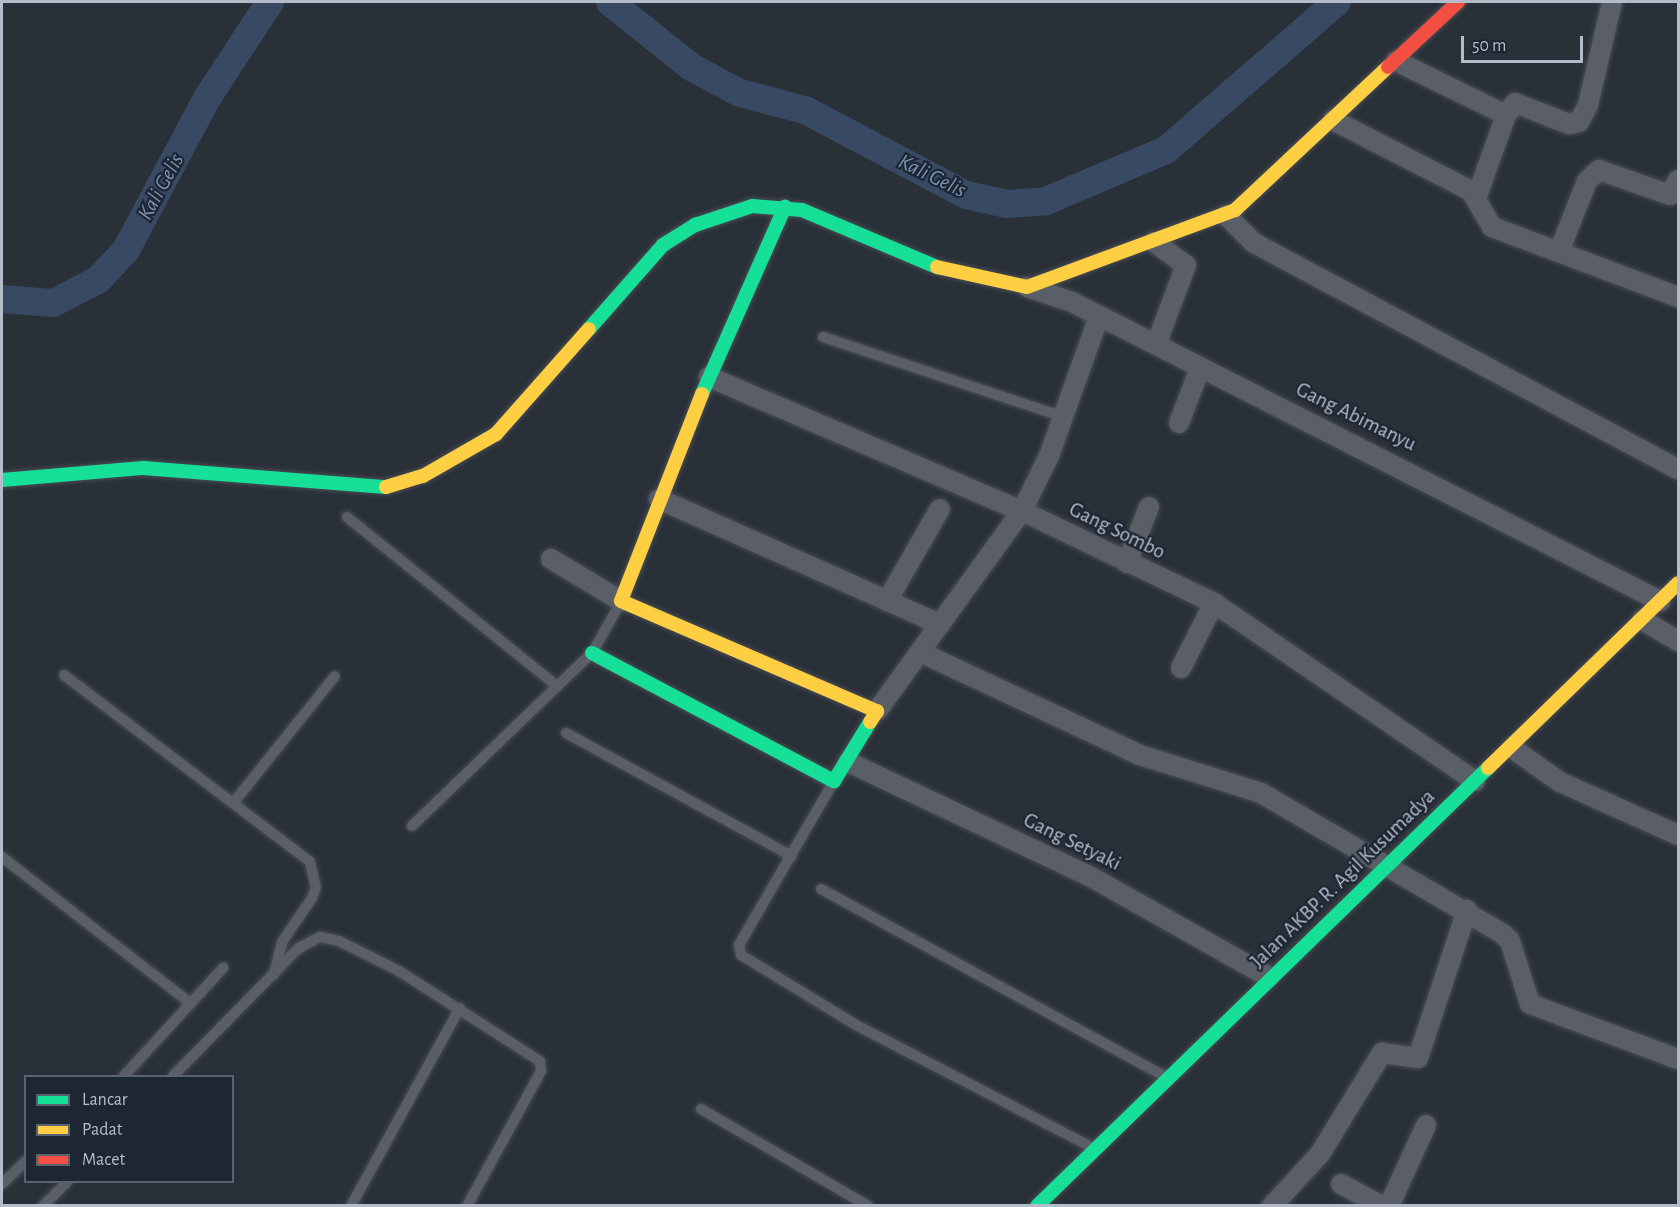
<!DOCTYPE html>
<style>
body{margin:0}
#map{position:relative;width:1680px;height:1207px;overflow:hidden;background:#2a3038;font-family:"Alegreya Sans",sans-serif}
div>[style]{position:absolute}
.river>*{height:28px;margin:-14px;padding:0 14px;transform-origin:14px;border-radius:14px;background:#384963}
.roads{filter:drop-shadow(0 0 2px #484c53) drop-shadow(0 0 2px #484c53)}
.lane>*{height:10px;margin:-5px;padding:0 5px;transform-origin:5px;border-radius:5px;background:#5a5e66}
.street>*{height:20px;margin:-10px;padding:0 10px;transform-origin:10px;border-radius:10px;background:#5a5e66}
.fast>*{height:14px;margin:-7px;padding:0 7px;transform-origin:7px;border-radius:7px;background:#16e098}
.slow>*{height:14px;margin:-7px;padding:0 7px;transform-origin:7px;border-radius:7px;background:#ffcf43}
.jam>*{height:14px;margin:-7px;padding:0 7px;transform-origin:7px;border-radius:7px;background:#f24e42}
span{translate:-50% -50%;white-space:nowrap;text-align:center;line-height:1.15;-webkit-text-stroke:4.5px #1d2633;paint-order:stroke}
.street-label{font-size:21px;color:#b4bcc9}
.water-label{font-size:22px;color:#7c92b1;font-style:italic}
.frame{position:absolute;inset:0;border:3px solid #b4bcc9;pointer-events:none}
.legend{position:absolute;left:24px;top:1075px;width:210px;height:108px;box-sizing:border-box;background:#1d2633;border:2px solid #59626f;margin:0;padding:8px 10px;list-style:none;font-size:18px;color:#b4bcc9}
.legend li{display:flex;align-items:center;gap:12px;height:30px}
.legend b{width:30px;border:2px solid #59626f}
.scale{position:absolute;left:1461px;top:36px;width:122px;height:27px;box-sizing:border-box;border:3px solid #b4bcc9;border-top:0;padding-left:8px;font-size:18px;line-height:21px;white-space:nowrap;color:#b4bcc9;-webkit-text-stroke:4px #1d2633;paint-order:stroke}
</style>
<div id="map">
<div class="river">
<i style="left:610px;top:2px;width:104px;rotate:38.7deg"></i>
<i style="left:691px;top:67px;width:55px;rotate:28deg"></i>
<i style="left:740px;top:93px;width:67px;rotate:14.7deg"></i>
<i style="left:805px;top:110px;width:182px;rotate:27.8deg"></i>
<i style="left:966px;top:195px;width:42px;rotate:12.4deg"></i>
<i style="left:1007px;top:204px;width:39px;rotate:-4deg"></i>
<i style="left:1046px;top:201px;width:130px;rotate:-23deg"></i>
<i style="left:1166px;top:150px;width:226px;rotate:-40.9deg"></i>
<i style="left:2px;top:299px;width:51px;rotate:4.5deg"></i>
<i style="left:53px;top:303px;width:51px;rotate:-27.1deg"></i>
<i style="left:98px;top:280px;width:41px;rotate:-47deg"></i>
<i style="left:126px;top:250px;width:172px;rotate:-61.9deg"></i>
<i style="left:207px;top:98px;width:115px;rotate:-56.7deg"></i>
</div>
<div class="roads">
<div class="lane">
<i style="left:823px;top:337px;width:253px;rotate:18.4deg"></i>
<i style="left:347px;top:517px;width:270px;rotate:38.8deg"></i>
<i style="left:64px;top:675px;width:309px;rotate:37.2deg"></i>
<i style="left:310px;top:862px;width:26px;rotate:77deg"></i>
<i style="left:316px;top:887px;width:12px;rotate:110deg"></i>
<i style="left:312px;top:898px;width:53px;rotate:124.3deg"></i>
<i style="left:282px;top:942px;width:34px;rotate:104deg"></i>
<i style="left:566px;top:733px;width:257px;rotate:28.6deg"></i>
<i style="left:834px;top:781px;width:190px;rotate:120.1deg"></i>
<i style="left:739px;top:945px;width:10px;rotate:79deg"></i>
<i style="left:741px;top:955px;width:135px;rotate:31.3deg"></i>
<i style="left:856px;top:1025px;width:267px;rotate:27.4deg"></i>
<i style="left:234px;top:802px;width:161px;rotate:-51.3deg"></i>
<i style="left:412px;top:826px;width:250px;rotate:-43.9deg"></i>
<i style="left:592px;top:653px;width:59px;rotate:-60.4deg"></i>
<i style="left:2px;top:857px;width:238px;rotate:37.8deg"></i>
<i style="left:821px;top:889px;width:393px;rotate:28.6deg"></i>
<i style="left:124px;top:1076px;width:147px;rotate:-47.5deg"></i>
<i style="left:173px;top:1076px;width:180px;rotate:-45.5deg"></i>
<i style="left:299px;top:948px;width:24px;rotate:-28deg"></i>
<i style="left:320px;top:937px;width:19px;rotate:12deg"></i>
<i style="left:339px;top:941px;width:67px;rotate:26.6deg"></i>
<i style="left:399px;top:971px;width:167px;rotate:32.6deg"></i>
<i style="left:540px;top:1061px;width:10px;rotate:84deg"></i>
<i style="left:541px;top:1071px;width:154px;rotate:118.7deg"></i>
<i style="left:701px;top:1109px;width:193px;rotate:30.1deg"></i>
<i style="left:2px;top:1184px;width:33px;rotate:-44deg"></i>
<i style="left:43px;top:1206px;width:34px;rotate:-45deg"></i>
<i style="left:351px;top:1206px;width:226px;rotate:-61.2deg"></i>
</div>
<div class="street">
<i style="left:1396px;top:61px;width:123px;rotate:26.1deg"></i>
<i style="left:1506px;top:115px;width:86px;rotate:109.7deg"></i>
<i style="left:1506px;top:115px;width:15px;rotate:-53deg"></i>
<i style="left:1515px;top:103px;width:58px;rotate:21.3deg"></i>
<i style="left:1569px;top:124px;width:10px;rotate:-11deg"></i>
<i style="left:1579px;top:122px;width:19px;rotate:-62deg"></i>
<i style="left:1588px;top:105px;width:106px;rotate:-76.9deg"></i>
<i style="left:1333px;top:120px;width:155px;rotate:27.2deg"></i>
<i style="left:1471px;top:191px;width:42px;rotate:59.7deg"></i>
<i style="left:1492px;top:227px;width:199px;rotate:20.6deg"></i>
<i style="left:1226px;top:215px;width:40px;rotate:45deg"></i>
<i style="left:1254px;top:243px;width:480px;rotate:28.1deg"></i>
<i style="left:1154px;top:242px;width:39px;rotate:36deg"></i>
<i style="left:1186px;top:265px;width:85px;rotate:110.6deg"></i>
<i style="left:1560px;top:249px;width:73px;rotate:-68.3deg"></i>
<i style="left:1587px;top:181px;width:16px;rotate:-43deg"></i>
<i style="left:1599px;top:170px;width:75px;rotate:19.4deg"></i>
<i style="left:1670px;top:195px;width:17px;rotate:-62deg"></i>
<i style="left:1027px;top:287px;width:47px;rotate:18.4deg"></i>
<i style="left:1072px;top:302px;width:660px;rotate:26.95deg"></i>
<i style="left:709px;top:377px;width:340px;rotate:23.2deg"></i>
<i style="left:1022px;top:511px;width:213px;rotate:25.6deg"></i>
<i style="left:1214px;top:603px;width:316px;rotate:34.3deg"></i>
<i style="left:1179px;top:423px;width:59px;rotate:-69.1deg"></i>
<i style="left:659px;top:499px;width:308px;rotate:24deg"></i>
<i style="left:551px;top:559px;width:82px;rotate:31deg"></i>
<i style="left:1127px;top:563px;width:60px;rotate:-68.6deg"></i>
<i style="left:887px;top:601px;width:106px;rotate:-60.1deg"></i>
<i style="left:1642px;top:620px;width:42px;rotate:30.3deg"></i>
<i style="left:920px;top:652px;width:243px;rotate:25.1deg"></i>
<i style="left:1140px;top:755px;width:127px;rotate:17.4deg"></i>
<i style="left:1261px;top:793px;width:280px;rotate:30.2deg"></i>
<i style="left:1503px;top:934px;width:10px;rotate:45deg"></i>
<i style="left:1510px;top:941px;width:66px;rotate:72.4deg"></i>
<i style="left:1530px;top:1004px;width:158px;rotate:20.4deg"></i>
<i style="left:1181px;top:668px;width:73px;rotate:-63.1deg"></i>
<i style="left:877px;top:711px;width:247px;rotate:-54.1deg"></i>
<i style="left:1022px;top:511px;width:61px;rotate:-63.9deg"></i>
<i style="left:1049px;top:456px;width:149px;rotate:-70.3deg"></i>
<i style="left:1512px;top:748px;width:59px;rotate:35.3deg"></i>
<i style="left:1560px;top:782px;width:129px;rotate:24.2deg"></i>
<i style="left:848px;top:762px;width:271px;rotate:25.3deg"></i>
<i style="left:1093px;top:878px;width:202px;rotate:29.4deg"></i>
<i style="left:1341px;top:1184px;width:47px;rotate:28.2deg"></i>
<i style="left:1272px;top:1206px;width:71px;rotate:-47.3deg"></i>
<i style="left:1320px;top:1154px;width:119px;rotate:-58.5deg"></i>
<i style="left:1382px;top:1053px;width:36px;rotate:8deg"></i>
<i style="left:1418px;top:1058px;width:156px;rotate:-71.7deg"></i>
<i style="left:1389px;top:1206px;width:89px;rotate:-65.4deg"></i>
</div>
<div class="fast">
<i style="left:589px;top:329px;width:112px;rotate:-48.6deg"></i>
<i style="left:663px;top:245px;width:38px;rotate:-32deg"></i>
<i style="left:695px;top:225px;width:60px;rotate:-18.4deg"></i>
<i style="left:752px;top:206px;width:50px;rotate:4.6deg"></i>
<i style="left:802px;top:210px;width:147px;rotate:22.9deg"></i>
<i style="left:702px;top:394px;width:205px;rotate:-66.1deg"></i>
<i style="left:2px;top:480px;width:142px;rotate:-4.9deg"></i>
<i style="left:143px;top:468px;width:244px;rotate:4.5deg"></i>
<i style="left:592px;top:653px;width:274px;rotate:27.9deg"></i>
<i style="left:834px;top:781px;width:69px;rotate:-58.6deg"></i>
<i style="left:1037px;top:1206px;width:629px;rotate:-44.16deg"></i>
</div>
<div class="slow">
<i style="left:937px;top:267px;width:92px;rotate:12.5deg"></i>
<i style="left:1027px;top:287px;width:222px;rotate:-20.3deg"></i>
<i style="left:1235px;top:210px;width:209px;rotate:-43.1deg"></i>
<i style="left:702px;top:394px;width:222px;rotate:111.4deg"></i>
<i style="left:621px;top:601px;width:279px;rotate:23.3deg"></i>
<i style="left:877px;top:711px;width:13px;rotate:122deg"></i>
<i style="left:386px;top:487px;width:39px;rotate:-17deg"></i>
<i style="left:423px;top:476px;width:84px;rotate:-29.9deg"></i>
<i style="left:496px;top:434px;width:140px;rotate:-48.5deg"></i>
<i style="left:1488px;top:768px;width:265px;rotate:-44.2deg"></i>
</div>
<div class="jam">
<i style="left:1388px;top:67px;width:96px;rotate:-42.9deg"></i>
</div>
</div>
<div class="street-label">
<span style="left:1356px;top:417px;rotate:26deg">Gang Abimanyu</span>
<span style="left:1117px;top:531px;rotate:26deg">Gang Sombo</span>
<span style="left:1072px;top:842px;rotate:26deg">Gang Setyaki</span>
<span style="left:1343px;top:879px;rotate:-44deg">Jalan AKBP. R. Agil Kusumadya</span>
</div>
<div class="water-label">
<span style="left:932px;top:176px;rotate:26deg">Kali Gelis</span>
<span style="left:161px;top:187px;rotate:-61deg">Kali Gelis</span>
</div>
<div class="frame"></div>
<ul class="legend">
<li><b style="height:8px;background:#16e098"></b>Lancar</li>
<li><b style="height:8px;background:#ffcf43"></b>Padat</li>
<li><b style="height:8px;background:#f24e42"></b>Macet</li>
</ul>
<div class="scale">50 m</div>
</div>
